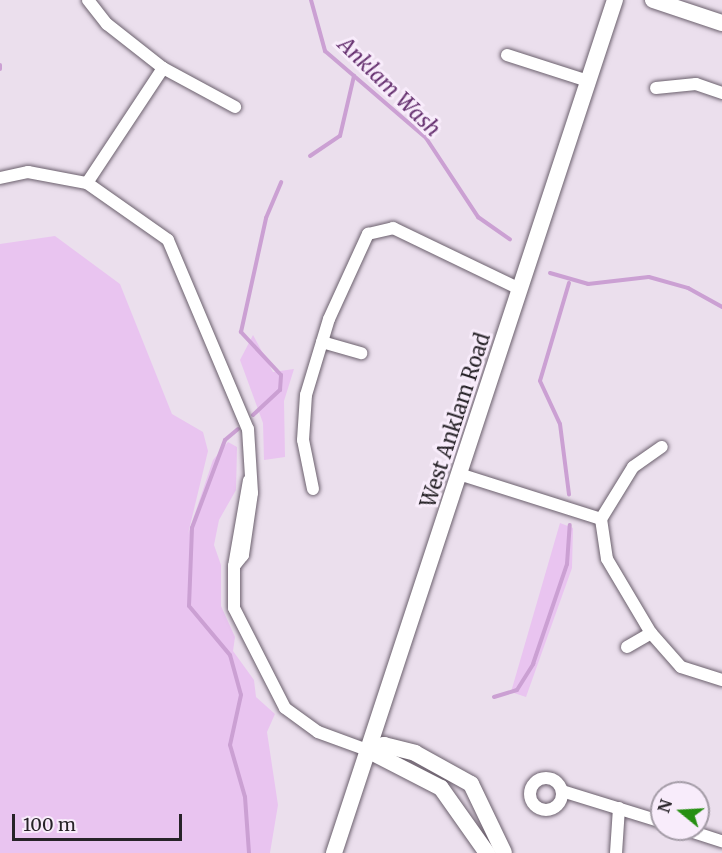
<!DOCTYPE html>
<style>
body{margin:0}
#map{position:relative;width:722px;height:853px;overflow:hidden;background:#ebdfed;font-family:Merriweather,serif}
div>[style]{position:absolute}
.green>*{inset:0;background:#e9c4f0}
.stream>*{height:4px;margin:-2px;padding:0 2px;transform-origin:2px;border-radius:2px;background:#cba0d3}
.roads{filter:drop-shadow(0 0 2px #6b606d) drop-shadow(0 0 2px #6b606d)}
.street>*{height:12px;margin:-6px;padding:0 6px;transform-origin:6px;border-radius:6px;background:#fff}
.street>.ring{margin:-6px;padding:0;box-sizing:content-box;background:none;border:12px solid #fff;border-radius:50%}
.secondary>*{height:16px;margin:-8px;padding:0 8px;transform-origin:8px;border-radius:8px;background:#fff}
span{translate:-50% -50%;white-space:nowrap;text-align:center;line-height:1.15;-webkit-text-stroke:6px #f8ecfb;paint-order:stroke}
.street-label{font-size:20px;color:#272328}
.water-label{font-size:21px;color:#673271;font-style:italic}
.north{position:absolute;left:650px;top:781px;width:60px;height:60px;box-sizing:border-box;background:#f8ecfb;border:2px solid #a49ca7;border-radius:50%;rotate:288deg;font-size:16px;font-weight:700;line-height:24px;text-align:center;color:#272328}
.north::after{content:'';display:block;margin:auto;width:21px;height:27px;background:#268f12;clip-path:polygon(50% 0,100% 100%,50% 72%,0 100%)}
.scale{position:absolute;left:12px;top:814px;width:170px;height:27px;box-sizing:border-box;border:3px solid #272328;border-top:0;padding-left:8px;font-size:18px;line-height:21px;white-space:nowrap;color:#272328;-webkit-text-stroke:4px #f8ecfb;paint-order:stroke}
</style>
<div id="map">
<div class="green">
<i style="clip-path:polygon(55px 236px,120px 284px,172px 414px,203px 432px,208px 451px,188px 534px,213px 460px,228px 442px,237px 447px,236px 490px,219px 520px,214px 545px,221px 565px,221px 606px,235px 637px,233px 651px,254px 680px,256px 697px,275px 714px,267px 732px,278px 805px,270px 853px,0 853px,0 244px)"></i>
<i style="clip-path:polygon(253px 335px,273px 372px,294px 369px,284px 401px,285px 457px,264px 460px,263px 423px,240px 360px)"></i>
<i style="clip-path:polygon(560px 523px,573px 528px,572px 568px,526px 697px,511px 692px)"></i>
</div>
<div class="stream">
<i style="left:311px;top:0;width:53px;rotate:74.6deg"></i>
<i style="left:325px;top:51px;width:133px;rotate:40.7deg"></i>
<i style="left:426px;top:138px;width:95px;rotate:56.6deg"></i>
<i style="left:478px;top:217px;width:39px;rotate:35deg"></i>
<i style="left:0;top:65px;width:4px;rotate:90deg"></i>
<i style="left:310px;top:156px;width:36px;rotate:-34deg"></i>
<i style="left:340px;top:136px;width:62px;rotate:-76.9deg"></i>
<i style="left:550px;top:273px;width:40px;rotate:16deg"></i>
<i style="left:588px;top:284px;width:61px;rotate:-6.5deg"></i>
<i style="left:649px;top:277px;width:41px;rotate:15.8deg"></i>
<i style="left:688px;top:288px;width:39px;rotate:29deg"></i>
<i style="left:569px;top:283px;width:102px;rotate:106.5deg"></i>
<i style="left:540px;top:381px;width:47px;rotate:65.1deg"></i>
<i style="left:560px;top:424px;width:71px;rotate:82.7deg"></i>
<i style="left:253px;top:415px;width:37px;rotate:-43deg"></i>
<i style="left:280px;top:390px;width:15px;rotate:-86deg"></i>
<i style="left:281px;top:375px;width:59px;rotate:-132.9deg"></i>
<i style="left:241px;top:332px;width:117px;rotate:-77.6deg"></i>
<i style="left:266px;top:218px;width:39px;rotate:-67deg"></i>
<i style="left:238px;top:429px;width:17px;rotate:140deg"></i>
<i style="left:225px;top:440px;width:94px;rotate:110.6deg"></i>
<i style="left:192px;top:528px;width:78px;rotate:92.2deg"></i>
<i style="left:189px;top:606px;width:64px;rotate:50.1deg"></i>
<i style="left:230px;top:655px;width:41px;rotate:74.6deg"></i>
<i style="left:241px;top:695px;width:51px;rotate:102.4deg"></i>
<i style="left:230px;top:745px;width:54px;rotate:73.9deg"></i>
<i style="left:245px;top:797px;width:56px;rotate:85.9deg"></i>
<i style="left:494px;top:697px;width:24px;rotate:-17deg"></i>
<i style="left:517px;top:690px;width:31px;rotate:-58deg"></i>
<i style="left:533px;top:664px;width:106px;rotate:-71.2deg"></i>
<i style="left:567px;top:564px;width:39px;rotate:-86deg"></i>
</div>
<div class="roads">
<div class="street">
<i style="left:88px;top:0;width:31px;rotate:52deg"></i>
<i style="left:107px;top:24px;width:71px;rotate:38.2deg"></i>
<i style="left:163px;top:68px;width:82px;rotate:28.4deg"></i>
<i style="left:507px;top:55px;width:85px;rotate:17.8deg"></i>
<i style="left:656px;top:88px;width:40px;rotate:-5.7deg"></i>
<i style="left:696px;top:84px;width:28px;rotate:19deg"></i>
<i style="left:0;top:178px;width:29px;rotate:-12deg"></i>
<i style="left:28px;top:172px;width:60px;rotate:10.6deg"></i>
<i style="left:87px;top:183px;width:99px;rotate:35.1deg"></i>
<i style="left:168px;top:240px;width:205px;rotate:67.1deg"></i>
<i style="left:248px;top:429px;width:64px;rotate:86.4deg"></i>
<i style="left:252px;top:493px;width:63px;rotate:98.3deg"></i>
<i style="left:243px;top:555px;width:14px;rotate:129deg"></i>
<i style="left:234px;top:566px;width:87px;rotate:-80.1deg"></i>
<i style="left:87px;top:183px;width:138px;rotate:-56.5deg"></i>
<i style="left:322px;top:342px;width:41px;rotate:15.8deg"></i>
<i style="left:459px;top:474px;width:149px;rotate:17.6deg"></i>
<i style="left:313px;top:489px;width:50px;rotate:-101.5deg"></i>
<i style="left:303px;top:440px;width:45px;rotate:-86.2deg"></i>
<i style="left:306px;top:395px;width:79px;rotate:-73.2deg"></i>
<i style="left:329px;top:319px;width:94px;rotate:-65.4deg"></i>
<i style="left:368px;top:234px;width:26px;rotate:-13deg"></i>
<i style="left:393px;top:228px;width:141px;rotate:25.7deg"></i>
<i style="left:601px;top:519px;width:40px;rotate:81.5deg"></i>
<i style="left:607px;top:559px;width:86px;rotate:59.3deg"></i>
<i style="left:651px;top:633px;width:45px;rotate:48.6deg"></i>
<i style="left:681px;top:667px;width:43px;rotate:17.6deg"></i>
<i style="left:601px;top:519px;width:61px;rotate:-58.4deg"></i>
<i style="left:633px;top:467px;width:35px;rotate:-35deg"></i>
<i style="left:234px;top:566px;width:42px;rotate:90deg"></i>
<i style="left:234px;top:608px;width:112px;rotate:63deg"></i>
<i style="left:285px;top:708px;width:41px;rotate:36deg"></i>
<i style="left:318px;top:732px;width:52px;rotate:20.2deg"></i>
<i style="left:627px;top:647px;width:28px;rotate:-30deg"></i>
<i class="ring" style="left:530px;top:778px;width:20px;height:20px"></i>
<i style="left:562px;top:791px;width:105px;rotate:17.2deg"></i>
<i style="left:684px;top:829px;width:40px;rotate:18deg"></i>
<i style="left:616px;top:853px;width:45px;rotate:-86.2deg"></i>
</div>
<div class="secondary">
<i style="left:653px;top:0;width:73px;rotate:18.4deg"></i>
<i style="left:367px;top:750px;width:18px;rotate:-16deg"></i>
<i style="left:384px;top:745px;width:32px;rotate:14deg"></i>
<i style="left:415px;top:753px;width:64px;rotate:29deg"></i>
<i style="left:471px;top:784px;width:76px;rotate:64.4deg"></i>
<i style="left:367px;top:750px;width:83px;rotate:27.2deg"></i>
<i style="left:441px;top:788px;width:80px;rotate:54.7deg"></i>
<i style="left:334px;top:853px;width:898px;rotate:-71.77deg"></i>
</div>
</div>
<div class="street-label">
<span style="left:455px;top:420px;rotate:-72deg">West Anklam Road</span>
</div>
<div class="water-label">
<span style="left:389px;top:87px;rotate:44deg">Anklam Wash</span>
</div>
<div class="north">N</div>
<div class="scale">100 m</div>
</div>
